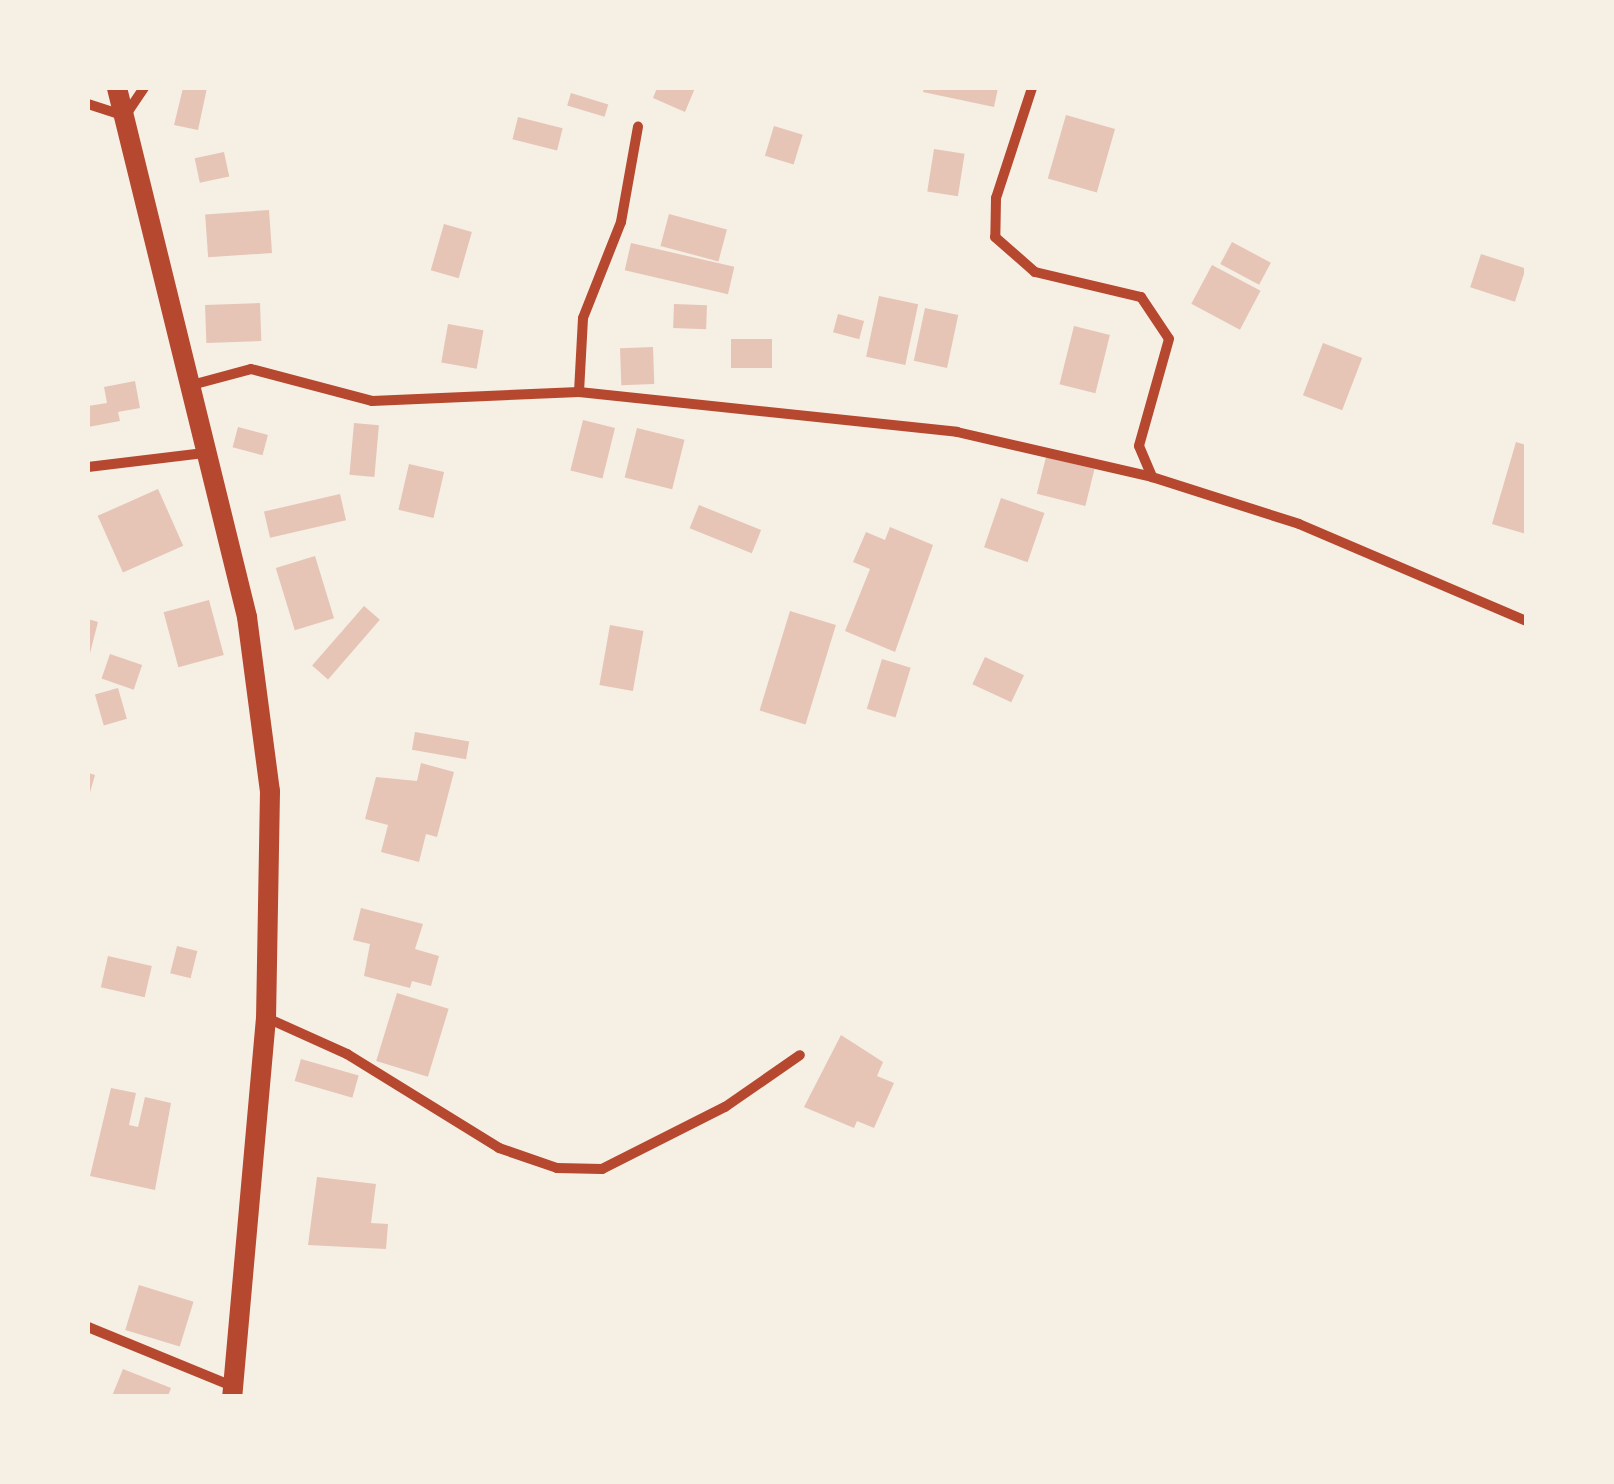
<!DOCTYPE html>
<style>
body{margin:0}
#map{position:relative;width:1614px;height:1484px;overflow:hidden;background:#f6efe4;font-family:"Noto Sans",sans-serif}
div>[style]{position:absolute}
.building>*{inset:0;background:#e6c5b7;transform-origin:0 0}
.minor>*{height:10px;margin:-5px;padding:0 5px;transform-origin:5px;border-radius:5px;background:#b5482f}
.secondary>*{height:20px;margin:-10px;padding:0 10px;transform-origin:10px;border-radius:10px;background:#b5482f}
span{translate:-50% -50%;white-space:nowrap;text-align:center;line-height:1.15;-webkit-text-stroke:9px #f6efe4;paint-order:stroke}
.frame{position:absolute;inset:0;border:90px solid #f6efe4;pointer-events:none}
</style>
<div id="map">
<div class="building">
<i style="clip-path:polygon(183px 88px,207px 88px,198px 130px,174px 125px)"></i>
<i style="clip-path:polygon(657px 88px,695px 88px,685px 112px,653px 98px)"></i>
<i style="clip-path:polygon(924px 88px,998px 88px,994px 107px,923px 92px)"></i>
<i style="left:571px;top:93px;width:39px;height:13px;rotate:17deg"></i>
<i style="left:1066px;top:115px;width:51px;height:66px;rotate:16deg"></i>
<i style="left:518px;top:117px;width:46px;height:23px;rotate:14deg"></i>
<i style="left:774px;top:126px;width:30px;height:31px;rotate:17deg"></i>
<i style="left:934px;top:149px;width:31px;height:43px;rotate:9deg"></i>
<i style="left:224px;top:152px;width:25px;height:30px;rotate:78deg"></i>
<i style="left:269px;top:210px;width:43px;height:64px;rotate:86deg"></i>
<i style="left:669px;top:214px;width:60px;height:33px;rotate:15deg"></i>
<i style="left:444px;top:224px;width:29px;height:48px;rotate:16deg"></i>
<i style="left:1232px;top:242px;width:44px;height:25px;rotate:28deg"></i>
<i style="left:631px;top:243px;width:106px;height:28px;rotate:13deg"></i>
<i style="left:1481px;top:254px;width:47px;height:35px;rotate:18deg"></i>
<i style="left:1212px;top:265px;width:55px;height:44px;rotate:28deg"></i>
<i style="left:879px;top:296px;width:40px;height:62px;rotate:12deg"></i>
<i style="left:260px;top:303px;width:38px;height:55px;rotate:88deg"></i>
<i style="left:674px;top:304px;width:33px;height:24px;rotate:2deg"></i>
<i style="left:925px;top:308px;width:34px;height:54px;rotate:12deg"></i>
<i style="left:838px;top:314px;width:27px;height:19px;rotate:15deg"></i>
<i style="left:448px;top:324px;width:36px;height:39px;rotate:10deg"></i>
<i style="left:1074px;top:326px;width:37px;height:60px;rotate:14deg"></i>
<i style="left:731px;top:339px;width:41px;height:29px"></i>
<i style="left:1323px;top:343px;width:42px;height:56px;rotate:21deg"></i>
<i style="left:653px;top:347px;width:37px;height:33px;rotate:88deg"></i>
<i style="clip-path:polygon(135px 381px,140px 408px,118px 412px,120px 421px,88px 427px,88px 406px,107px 403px,104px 387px)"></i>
<i style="left:583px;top:420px;width:33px;height:52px;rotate:14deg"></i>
<i style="left:354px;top:423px;width:25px;height:52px;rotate:5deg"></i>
<i style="left:238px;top:427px;width:31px;height:21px;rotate:15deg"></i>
<i style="left:637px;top:428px;width:49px;height:51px;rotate:14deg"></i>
<i style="clip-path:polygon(1516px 442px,1526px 445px,1526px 534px,1492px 524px)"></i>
<i style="left:1046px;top:457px;width:50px;height:38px;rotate:14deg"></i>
<i style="left:409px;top:464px;width:36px;height:47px;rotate:13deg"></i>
<i style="left:158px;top:489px;width:62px;height:66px;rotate:66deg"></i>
<i style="left:340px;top:494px;width:27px;height:78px;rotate:77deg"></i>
<i style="left:1001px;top:498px;width:46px;height:52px;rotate:19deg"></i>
<i style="left:699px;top:505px;width:67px;height:25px;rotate:22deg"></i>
<i style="clip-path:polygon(890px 527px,933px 545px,895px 652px,845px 631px,870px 569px,853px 562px,866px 532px,885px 540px)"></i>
<i style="left:315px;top:556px;width:65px;height:41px;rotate:73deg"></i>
<i style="left:209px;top:600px;width:57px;height:47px;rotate:75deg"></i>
<i style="left:364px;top:606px;width:21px;height:79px;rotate:41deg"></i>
<i style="left:790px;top:611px;width:48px;height:104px;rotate:17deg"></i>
<i style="clip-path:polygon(88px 619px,98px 622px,89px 657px,88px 657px)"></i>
<i style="left:610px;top:625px;width:34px;height:61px;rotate:10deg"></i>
<i style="left:110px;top:654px;width:34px;height:26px;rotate:19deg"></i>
<i style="left:985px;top:657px;width:43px;height:30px;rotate:25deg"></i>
<i style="left:882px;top:659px;width:30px;height:52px;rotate:17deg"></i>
<i style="left:118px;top:688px;width:32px;height:24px;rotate:74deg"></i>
<i style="left:415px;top:732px;width:55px;height:18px;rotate:10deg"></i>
<i style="clip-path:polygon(421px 763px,454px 772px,437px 837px,426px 834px,419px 862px,381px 852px,388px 825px,365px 819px,376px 777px,417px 781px)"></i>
<i style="clip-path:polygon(88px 773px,95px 775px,89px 796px,88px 796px)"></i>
<i style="clip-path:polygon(361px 908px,423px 924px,415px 949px,439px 956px,431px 986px,412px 981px,410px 988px,364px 976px,370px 944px,353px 940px)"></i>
<i style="left:177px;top:946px;width:21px;height:28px;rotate:14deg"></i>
<i style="left:108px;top:956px;width:45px;height:32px;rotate:13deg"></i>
<i style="left:397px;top:993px;width:54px;height:71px;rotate:17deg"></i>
<i style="clip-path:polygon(841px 1035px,883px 1062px,877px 1076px,894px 1083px,874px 1128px,857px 1121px,854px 1128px,804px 1107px)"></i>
<i style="left:301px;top:1059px;width:60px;height:23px;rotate:16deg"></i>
<i style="clip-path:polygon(111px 1088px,136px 1093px,129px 1125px,138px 1127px,145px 1097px,171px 1103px,155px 1190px,90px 1176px)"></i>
<i style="clip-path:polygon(317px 1177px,376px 1184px,371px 1223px,388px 1224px,386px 1249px,308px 1245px)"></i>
<i style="left:139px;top:1285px;width:57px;height:47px;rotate:17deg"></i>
<i style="clip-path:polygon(123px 1369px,171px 1388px,168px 1396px,112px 1396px)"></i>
</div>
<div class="minor">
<i style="left:1032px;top:88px;width:116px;rotate:108.1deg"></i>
<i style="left:996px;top:198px;width:39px;rotate:91deg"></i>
<i style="left:995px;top:237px;width:53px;rotate:41.2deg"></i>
<i style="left:1035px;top:272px;width:109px;rotate:13.3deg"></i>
<i style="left:1141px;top:297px;width:50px;rotate:56.3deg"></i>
<i style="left:1169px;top:339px;width:111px;rotate:105.7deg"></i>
<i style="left:1139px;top:446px;width:34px;rotate:67deg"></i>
<i style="left:88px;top:104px;width:39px;rotate:18deg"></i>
<i style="left:125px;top:116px;width:34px;rotate:-56deg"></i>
<i style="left:188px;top:386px;width:65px;rotate:-15.1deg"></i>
<i style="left:251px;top:369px;width:125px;rotate:14.8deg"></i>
<i style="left:372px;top:401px;width:207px;rotate:-2.5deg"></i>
<i style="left:579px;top:392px;width:380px;rotate:6deg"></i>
<i style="left:957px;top:432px;width:200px;rotate:13deg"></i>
<i style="left:1152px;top:477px;width:154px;rotate:17.7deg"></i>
<i style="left:1299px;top:524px;width:247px;rotate:23.1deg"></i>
<i style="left:579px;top:392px;width:74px;rotate:-86.9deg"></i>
<i style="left:583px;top:318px;width:103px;rotate:-68.4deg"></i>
<i style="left:621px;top:222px;width:97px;rotate:-79.9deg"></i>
<i style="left:88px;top:467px;width:117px;rotate:-6.9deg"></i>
<i style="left:267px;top:1018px;width:88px;rotate:24.2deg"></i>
<i style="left:347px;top:1054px;width:179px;rotate:31.7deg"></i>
<i style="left:499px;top:1148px;width:61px;rotate:19deg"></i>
<i style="left:557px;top:1168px;width:45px;rotate:1.3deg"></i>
<i style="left:602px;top:1169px;width:138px;rotate:-26.8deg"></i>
<i style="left:725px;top:1107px;width:91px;rotate:-34.7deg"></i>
<i style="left:88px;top:1327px;width:156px;rotate:22.3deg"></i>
</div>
<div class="secondary">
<i style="left:117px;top:88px;width:545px;rotate:76.19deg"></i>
<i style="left:247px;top:617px;width:176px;rotate:82.5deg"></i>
<i style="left:270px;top:791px;width:227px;rotate:91deg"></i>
<i style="left:266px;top:1018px;width:380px;rotate:95.1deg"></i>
</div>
<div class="frame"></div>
</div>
